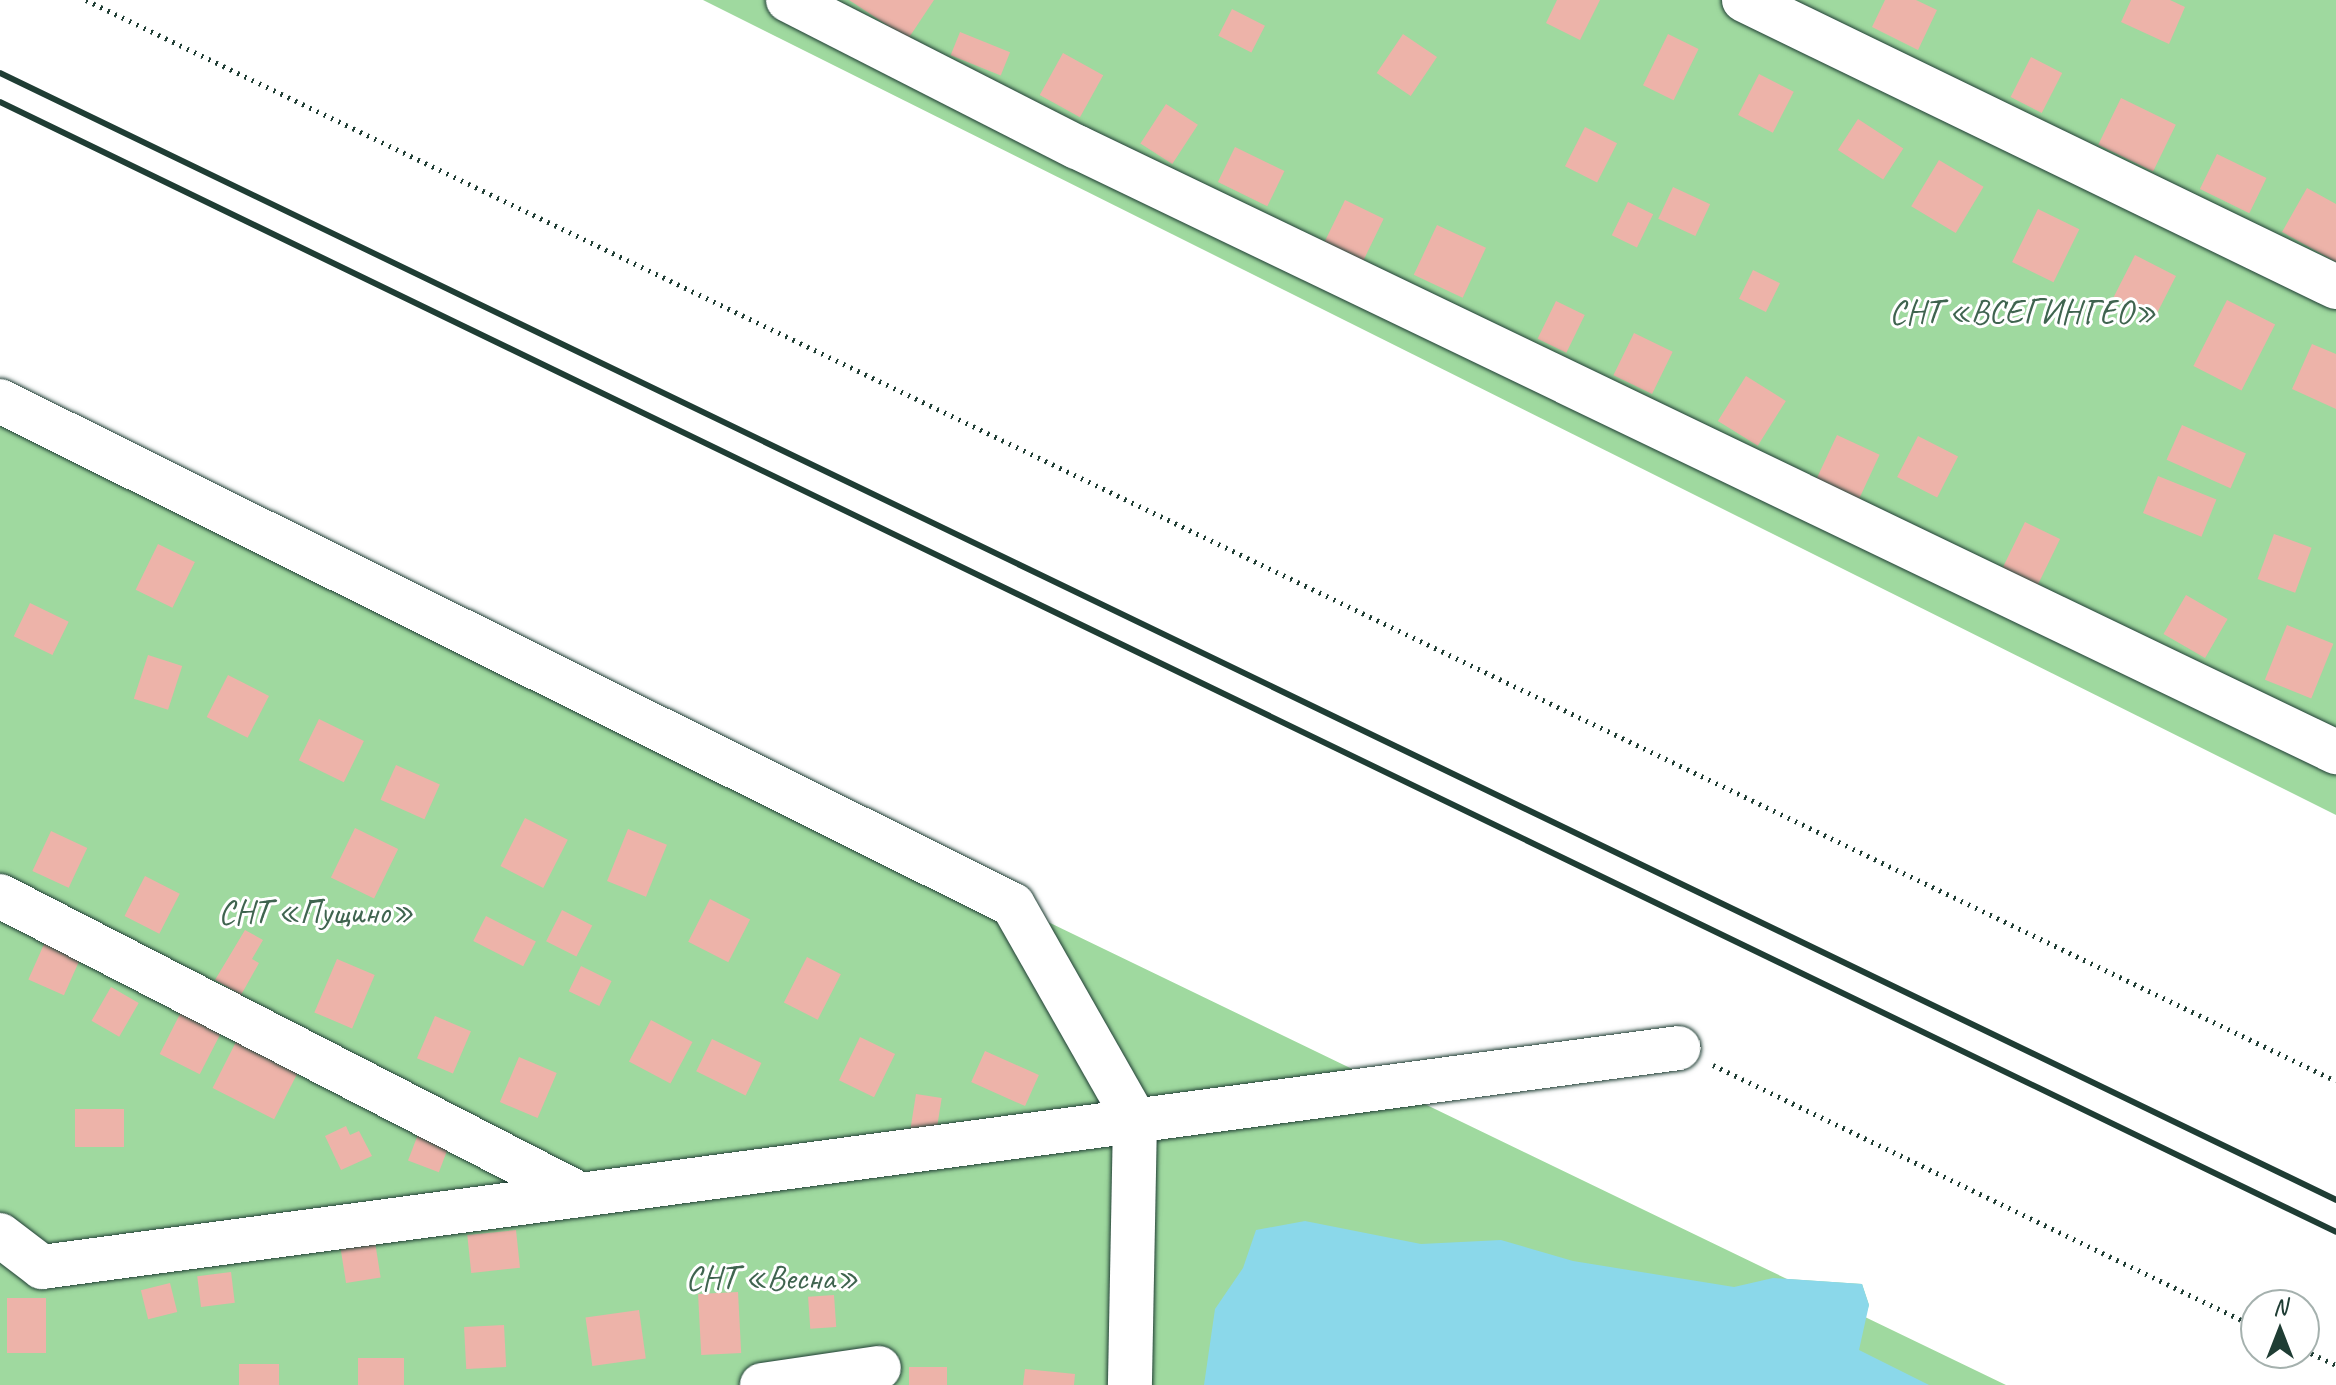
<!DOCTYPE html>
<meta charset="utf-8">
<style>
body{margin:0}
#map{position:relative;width:2336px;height:1385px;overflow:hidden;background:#fff;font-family:Caveat,sans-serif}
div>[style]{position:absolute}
.green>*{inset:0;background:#9fd99f}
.water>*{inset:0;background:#8bd8ea}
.building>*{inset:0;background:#edb3a9;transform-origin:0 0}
.path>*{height:5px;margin-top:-2.5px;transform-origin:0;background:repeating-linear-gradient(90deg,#1f3d34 0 2px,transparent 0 8px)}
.roads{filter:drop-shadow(0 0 2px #1f3d34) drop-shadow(0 0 2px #1f3d34)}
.minor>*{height:44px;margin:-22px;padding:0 22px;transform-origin:22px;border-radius:22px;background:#fff}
.rail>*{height:6px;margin:-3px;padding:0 3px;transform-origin:3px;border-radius:3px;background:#1f3d34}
span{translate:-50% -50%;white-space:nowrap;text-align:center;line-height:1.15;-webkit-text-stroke:6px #fff;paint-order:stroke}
.park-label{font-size:34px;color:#3f644f}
.north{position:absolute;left:2240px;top:1289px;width:80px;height:80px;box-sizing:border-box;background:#fff;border:2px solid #a5b1ae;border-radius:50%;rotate:0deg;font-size:22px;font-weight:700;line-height:32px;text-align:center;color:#1f3d34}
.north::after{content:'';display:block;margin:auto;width:28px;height:36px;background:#1f3d34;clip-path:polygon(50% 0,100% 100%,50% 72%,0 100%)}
</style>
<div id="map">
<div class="green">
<i style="clip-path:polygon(703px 0,2336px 0,2336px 815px)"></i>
<i style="clip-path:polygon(0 401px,1013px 905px,1787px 1279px,1862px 1284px,1869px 1305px,1865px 1317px,2006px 1385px,0 1385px)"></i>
</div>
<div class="water">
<i style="clip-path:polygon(1305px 1221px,1421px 1244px,1501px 1240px,1573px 1261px,1734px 1287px,1773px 1278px,1862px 1284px,1869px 1305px,1859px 1350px,1929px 1385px,1204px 1385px,1215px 1309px,1243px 1268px,1256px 1230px)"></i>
</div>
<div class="building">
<i style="clip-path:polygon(849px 0,934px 0,908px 39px)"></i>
<i style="clip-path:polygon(1557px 0,1600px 0,1580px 40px,1546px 23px)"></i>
<i style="clip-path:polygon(1885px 0,1916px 0,1937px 10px,1918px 50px,1872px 27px)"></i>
<i style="clip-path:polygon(2131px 0,2170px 0,2185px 7px,2169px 44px,2121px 22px)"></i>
<i style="left:1232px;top:9px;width:37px;height:30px;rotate:27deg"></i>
<i style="left:960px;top:32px;width:54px;height:25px;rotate:22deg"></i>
<i style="left:1403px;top:34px;width:41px;height:47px;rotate:34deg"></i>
<i style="left:1668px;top:34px;width:34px;height:57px;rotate:26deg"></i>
<i style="left:1063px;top:53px;width:46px;height:48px;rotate:29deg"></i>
<i style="left:2031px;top:57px;width:35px;height:45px;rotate:27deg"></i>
<i style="left:1759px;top:74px;width:39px;height:46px;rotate:27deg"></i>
<i style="left:2121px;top:98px;width:61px;height:52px;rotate:26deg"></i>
<i style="left:1166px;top:104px;width:38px;height:47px;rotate:33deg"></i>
<i style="left:1858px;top:119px;width:54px;height:37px;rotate:33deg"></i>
<i style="left:1585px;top:127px;width:36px;height:44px;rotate:27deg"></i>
<i style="left:1235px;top:147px;width:55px;height:39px;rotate:26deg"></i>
<i style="left:2217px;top:154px;width:55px;height:39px;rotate:26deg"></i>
<i style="left:1939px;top:160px;width:52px;height:54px;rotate:31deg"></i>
<i style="left:1673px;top:187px;width:41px;height:35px;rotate:25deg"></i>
<i style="clip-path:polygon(2307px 188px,2336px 204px,2336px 262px,2282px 232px)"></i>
<i style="left:1345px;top:200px;width:43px;height:49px;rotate:26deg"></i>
<i style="left:1628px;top:202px;width:28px;height:37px;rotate:26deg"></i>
<i style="left:2038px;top:209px;width:46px;height:59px;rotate:26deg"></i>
<i style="left:1437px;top:225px;width:54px;height:55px;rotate:25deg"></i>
<i style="left:2135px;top:255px;width:46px;height:47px;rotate:27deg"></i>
<i style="left:1753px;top:270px;width:30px;height:32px;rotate:26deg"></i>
<i style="left:2227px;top:300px;width:54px;height:74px;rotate:27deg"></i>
<i style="left:1556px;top:301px;width:32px;height:42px;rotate:26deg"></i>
<i style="left:1634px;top:333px;width:43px;height:47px;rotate:26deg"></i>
<i style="clip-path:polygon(2312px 344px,2336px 354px,2336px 409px,2292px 389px)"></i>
<i style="left:1746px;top:376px;width:47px;height:53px;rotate:32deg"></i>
<i style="left:2182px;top:425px;width:70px;height:38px;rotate:24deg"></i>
<i style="left:1837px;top:435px;width:47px;height:50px;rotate:25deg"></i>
<i style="left:1918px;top:436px;width:45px;height:46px;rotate:27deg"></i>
<i style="left:2158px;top:476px;width:63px;height:40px;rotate:22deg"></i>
<i style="left:2025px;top:522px;width:39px;height:51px;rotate:26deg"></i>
<i style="left:2274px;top:534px;width:40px;height:48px;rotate:20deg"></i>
<i style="left:158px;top:544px;width:41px;height:51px;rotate:26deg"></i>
<i style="left:2186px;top:595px;width:48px;height:45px;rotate:30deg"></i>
<i style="left:30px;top:603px;width:43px;height:37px;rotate:26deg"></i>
<i style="left:2287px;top:625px;width:50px;height:59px;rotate:22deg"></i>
<i style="left:148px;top:655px;width:36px;height:46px;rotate:18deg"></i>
<i style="left:228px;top:675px;width:46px;height:47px;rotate:27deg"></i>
<i style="left:319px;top:719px;width:50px;height:46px;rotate:26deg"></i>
<i style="left:396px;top:765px;width:48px;height:38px;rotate:24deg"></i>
<i style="left:525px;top:818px;width:48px;height:54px;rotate:27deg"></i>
<i style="left:355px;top:828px;width:48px;height:55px;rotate:26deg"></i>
<i style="left:628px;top:829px;width:42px;height:56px;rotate:22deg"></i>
<i style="left:51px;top:831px;width:40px;height:44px;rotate:25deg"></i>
<i style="left:145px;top:876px;width:39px;height:45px;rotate:27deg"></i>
<i style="left:710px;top:899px;width:45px;height:48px;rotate:27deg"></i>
<i style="left:562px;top:910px;width:34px;height:35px;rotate:27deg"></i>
<i style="left:486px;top:916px;width:56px;height:28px;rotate:27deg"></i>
<i style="clip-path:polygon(245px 930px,263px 940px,252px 959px,259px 963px,241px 995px,215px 980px)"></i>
<i style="left:45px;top:942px;width:39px;height:41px;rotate:24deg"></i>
<i style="left:807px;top:957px;width:38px;height:51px;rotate:27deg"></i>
<i style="left:337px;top:959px;width:41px;height:58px;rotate:23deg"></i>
<i style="left:581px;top:966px;width:34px;height:28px;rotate:26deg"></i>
<i style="left:111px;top:987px;width:32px;height:39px;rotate:30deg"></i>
<i style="left:181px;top:1012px;width:45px;height:47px;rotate:27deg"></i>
<i style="left:435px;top:1016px;width:39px;height:46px;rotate:23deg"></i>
<i style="left:651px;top:1020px;width:47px;height:47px;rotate:28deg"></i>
<i style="left:860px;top:1037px;width:39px;height:48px;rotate:26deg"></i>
<i style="left:238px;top:1038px;width:69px;height:56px;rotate:27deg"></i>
<i style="left:712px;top:1039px;width:55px;height:36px;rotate:26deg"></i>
<i style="left:985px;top:1051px;width:59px;height:34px;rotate:24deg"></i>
<i style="left:519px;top:1057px;width:41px;height:49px;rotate:23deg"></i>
<i style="left:916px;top:1094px;width:26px;height:36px;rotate:9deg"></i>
<i style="left:75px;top:1109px;width:49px;height:38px"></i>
<i style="left:422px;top:1124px;width:33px;height:39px;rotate:21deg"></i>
<i style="clip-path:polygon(346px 1126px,350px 1135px,359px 1131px,372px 1156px,341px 1170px,325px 1136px)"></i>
<i style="left:516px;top:1230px;width:38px;height:49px;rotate:84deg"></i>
<i style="left:375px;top:1242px;width:36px;height:35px;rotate:81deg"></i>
<i style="left:231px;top:1272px;width:31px;height:34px;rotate:83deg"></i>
<i style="left:170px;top:1283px;width:30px;height:30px;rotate:76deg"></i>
<i style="left:738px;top:1292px;width:61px;height:40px;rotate:87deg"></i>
<i style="left:834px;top:1295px;width:32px;height:26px;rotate:86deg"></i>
<i style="left:7px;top:1298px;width:39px;height:55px"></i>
<i style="left:639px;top:1310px;width:49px;height:54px;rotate:82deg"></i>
<i style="left:504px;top:1325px;width:42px;height:40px;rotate:87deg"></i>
<i style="left:358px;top:1358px;width:46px;height:27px"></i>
<i style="left:239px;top:1364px;width:40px;height:21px"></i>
<i style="left:909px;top:1367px;width:38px;height:18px"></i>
<i style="clip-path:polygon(1025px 1369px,1075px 1374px,1074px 1385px,1023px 1385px)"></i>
</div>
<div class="path">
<i style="left:86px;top:0;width:2496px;rotate:25.66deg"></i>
<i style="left:1713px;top:1065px;width:603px;rotate:25.76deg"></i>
<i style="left:2304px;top:1350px;width:35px;rotate:25deg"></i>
</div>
<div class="roads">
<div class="minor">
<i style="left:788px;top:0;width:324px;rotate:27deg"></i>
<i style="left:1077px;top:147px;width:1397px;rotate:25.67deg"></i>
<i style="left:1744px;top:0;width:658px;rotate:25.86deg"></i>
<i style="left:0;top:401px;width:1131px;rotate:26.45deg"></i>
<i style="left:1013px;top:905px;width:247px;rotate:60.4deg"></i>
<i style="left:1135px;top:1120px;width:265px;rotate:91.1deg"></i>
<i style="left:0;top:896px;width:653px;rotate:27.23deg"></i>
<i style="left:0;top:1235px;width:53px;rotate:37.3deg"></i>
<i style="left:42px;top:1267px;width:1651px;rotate:-7.62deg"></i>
<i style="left:762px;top:1385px;width:118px;rotate:-8.3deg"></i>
</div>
</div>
<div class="rail">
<i style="left:0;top:73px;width:2594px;rotate:25.75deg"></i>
<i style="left:0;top:102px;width:2595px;rotate:25.81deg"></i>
</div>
<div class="park-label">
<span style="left:2023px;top:312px">СНТ «ВСЕГИНГЕО»</span>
<span style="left:316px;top:912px">СНТ «Пущино»</span>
<span style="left:772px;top:1278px">СНТ «Весна»</span>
</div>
<div class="north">N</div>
</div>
